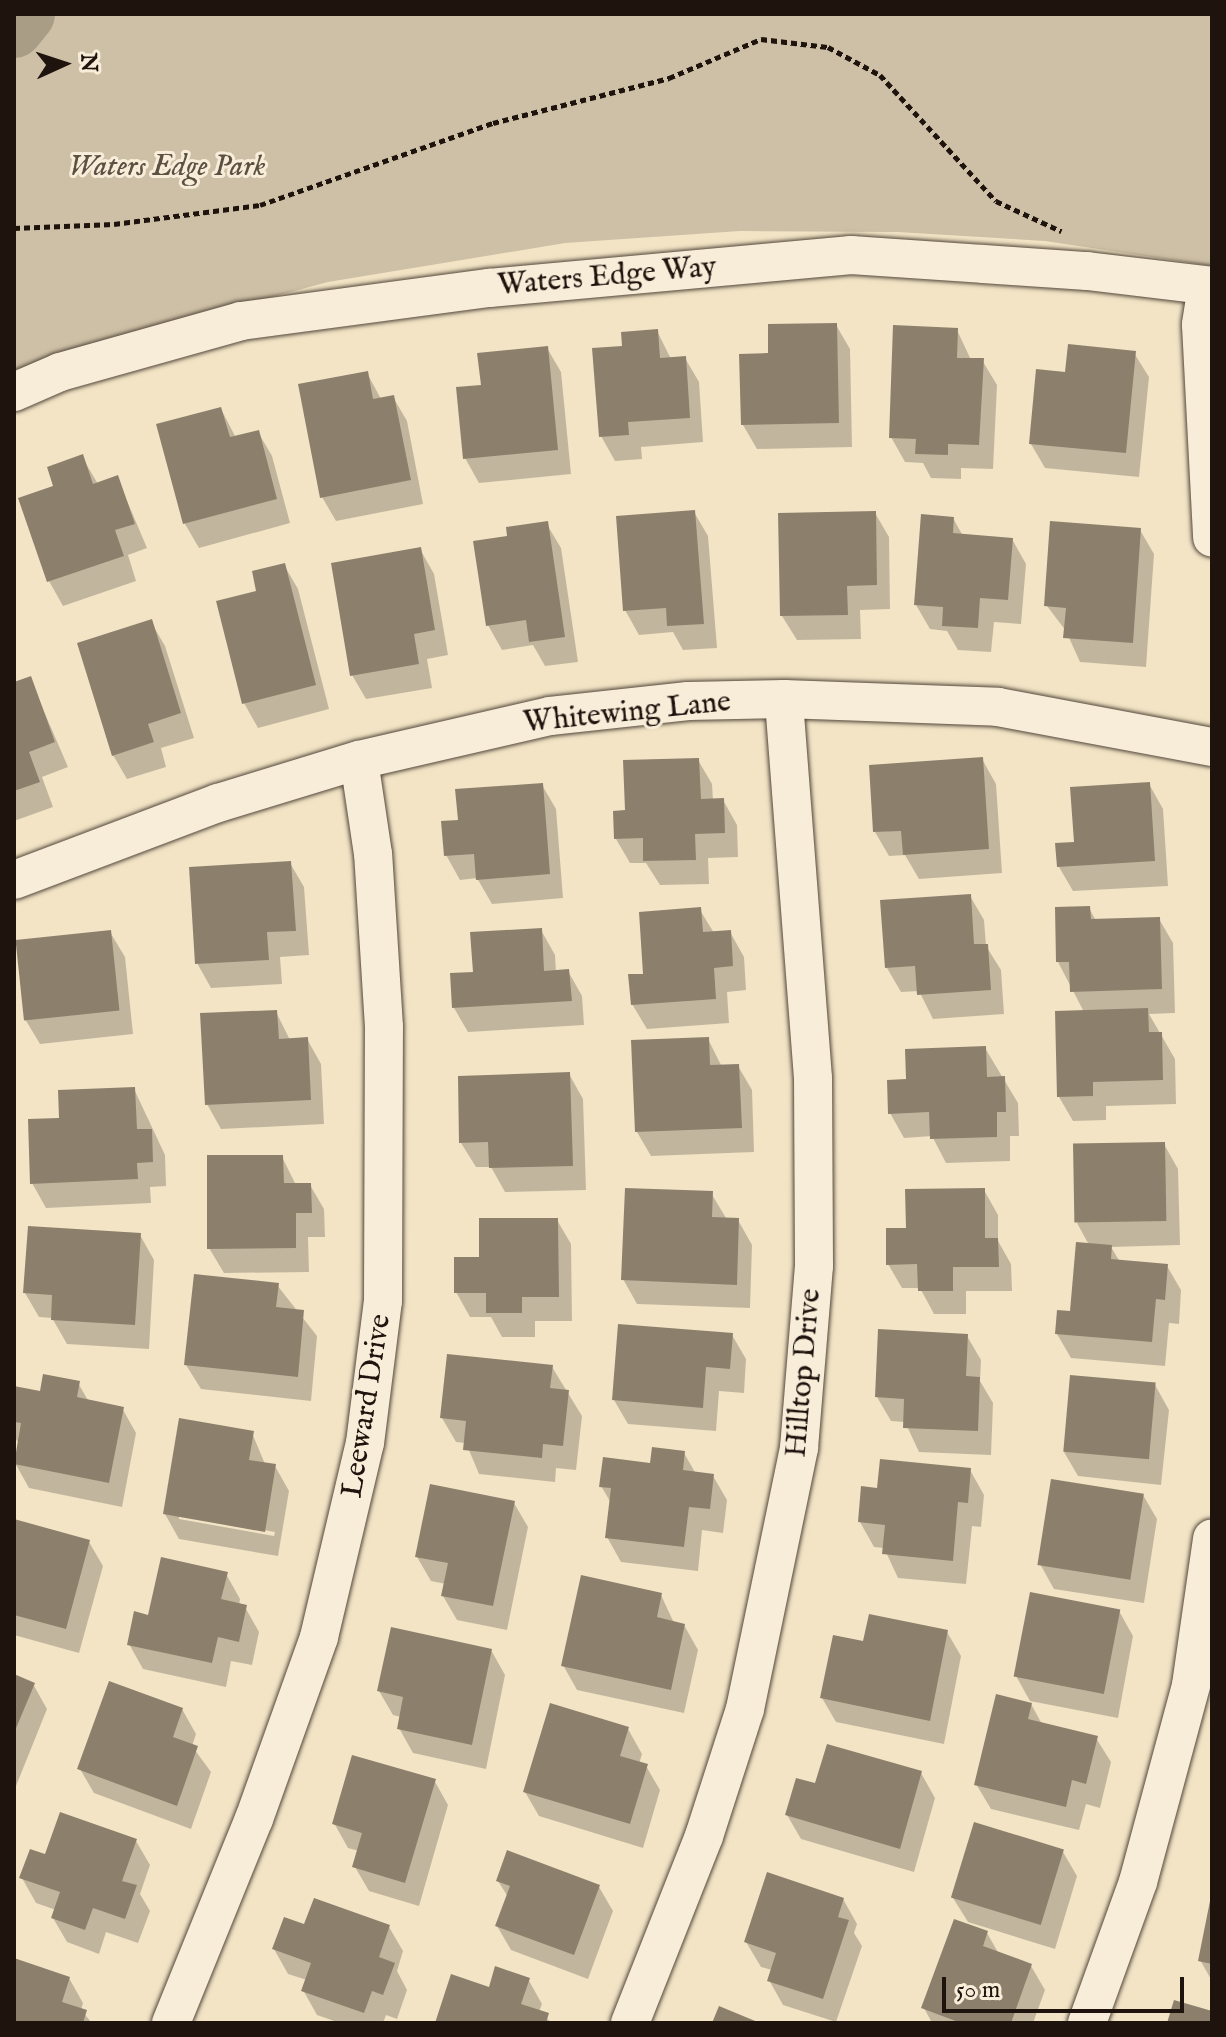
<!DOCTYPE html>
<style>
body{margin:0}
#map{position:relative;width:1226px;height:2037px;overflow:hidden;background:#f2e4c5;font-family:"IM FELL English",serif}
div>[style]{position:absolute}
.green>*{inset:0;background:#cec0a6}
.shadow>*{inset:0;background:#0003}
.river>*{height:58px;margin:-29px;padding:0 29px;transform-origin:29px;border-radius:29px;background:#aa9d86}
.building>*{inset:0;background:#8c806d;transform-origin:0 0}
.path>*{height:5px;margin-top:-2.5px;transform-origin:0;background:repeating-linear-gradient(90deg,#1e130d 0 6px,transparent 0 10px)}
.roads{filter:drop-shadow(0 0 2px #53473b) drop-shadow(0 0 2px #53473b)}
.street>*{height:38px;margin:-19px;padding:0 19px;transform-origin:19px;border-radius:19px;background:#f7edd9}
span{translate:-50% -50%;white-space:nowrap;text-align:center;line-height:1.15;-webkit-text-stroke:6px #f7edd9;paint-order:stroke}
.park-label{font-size:30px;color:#5c5043;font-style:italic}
.street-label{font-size:30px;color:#1e130d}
.frame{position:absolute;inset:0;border:16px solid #1e130d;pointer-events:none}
.north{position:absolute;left:24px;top:24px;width:80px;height:80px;-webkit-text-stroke:6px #f7edd9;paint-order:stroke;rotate:87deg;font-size:22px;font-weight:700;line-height:32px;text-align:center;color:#1e130d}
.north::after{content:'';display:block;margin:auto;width:28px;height:36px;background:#1e130d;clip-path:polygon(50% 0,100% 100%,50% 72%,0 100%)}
.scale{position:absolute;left:942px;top:1977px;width:242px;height:36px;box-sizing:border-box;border:4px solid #1e130d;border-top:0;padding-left:10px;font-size:24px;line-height:28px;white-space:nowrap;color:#1e130d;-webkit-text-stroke:6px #f7edd9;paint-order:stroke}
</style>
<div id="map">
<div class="green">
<i style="clip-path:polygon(14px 14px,1212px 14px,1212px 266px,1045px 241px,897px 232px,740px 231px,565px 243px,328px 282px,171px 324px,14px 378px)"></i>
</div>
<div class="shadow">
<i style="clip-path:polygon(836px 325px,850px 349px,852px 447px,757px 449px,743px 425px,770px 355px)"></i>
<i style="clip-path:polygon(957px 330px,971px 360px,982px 360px,997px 385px,993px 469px,961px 468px,961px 479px,931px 478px,923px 463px,905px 462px,891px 437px)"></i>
<i style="clip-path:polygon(657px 331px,671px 359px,685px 358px,699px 382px,703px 442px,641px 447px,642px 459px,615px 461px,601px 436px,624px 348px)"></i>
<i style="clip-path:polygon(547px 348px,561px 372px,571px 474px,479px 483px,465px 458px,483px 387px)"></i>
<i style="clip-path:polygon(1134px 353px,1149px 377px,1139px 477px,1045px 468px,1031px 444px,1067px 374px)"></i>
<i style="clip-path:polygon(367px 373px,381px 399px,393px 397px,407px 421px,423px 504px,336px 521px,322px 497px)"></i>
<i style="clip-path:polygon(221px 409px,236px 438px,258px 432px,272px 456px,290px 523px,199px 548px,185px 524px,159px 426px)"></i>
<i style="clip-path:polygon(82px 457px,98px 484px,117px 477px,147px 548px,128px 555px,136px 581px,63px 606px,49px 581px,21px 499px,56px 487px)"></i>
<i style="clip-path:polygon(694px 512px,708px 536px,717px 648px,683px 650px,673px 632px,639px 635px,625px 610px)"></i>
<i style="clip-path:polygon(875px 513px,889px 537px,890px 609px,860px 610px,861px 639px,797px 640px,782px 616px)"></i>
<i style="clip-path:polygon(953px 518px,963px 536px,1012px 539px,1026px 564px,1021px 624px,994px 622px,991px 652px,958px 650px,947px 631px,930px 629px,916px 605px)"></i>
<i style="clip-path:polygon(546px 523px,561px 548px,578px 662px,545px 666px,533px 645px,502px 650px,488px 625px,509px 538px)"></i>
<i style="clip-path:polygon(1140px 530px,1154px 554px,1146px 667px,1080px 662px,1066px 631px,1047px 606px)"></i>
<i style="clip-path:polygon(420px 549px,434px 574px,448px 655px,427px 659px,432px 688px,366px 699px,352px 675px)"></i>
<i style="clip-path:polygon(284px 565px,298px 589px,329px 709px,258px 728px,244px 703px,259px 592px)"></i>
<i style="clip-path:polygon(151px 622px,165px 646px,194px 738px,161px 748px,166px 767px,127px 779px,113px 755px)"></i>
<i style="clip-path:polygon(30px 679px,68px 767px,42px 777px,53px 807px,14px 821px,14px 685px)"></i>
<i style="clip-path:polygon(982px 759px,996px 784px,1002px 873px,919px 879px,905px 855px,889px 856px,875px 832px)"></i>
<i style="clip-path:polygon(698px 760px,712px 784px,713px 801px,723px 800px,737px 825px,738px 857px,708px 858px,709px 884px,660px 885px,646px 863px,630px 863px,616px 839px,627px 812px)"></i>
<i style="clip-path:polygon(1149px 784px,1163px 809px,1168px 886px,1073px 891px,1059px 867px,1057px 845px,1076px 844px)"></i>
<i style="clip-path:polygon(542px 785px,556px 809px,563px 898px,492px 904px,477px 878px,460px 880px,446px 855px,460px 822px)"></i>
<i style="clip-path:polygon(290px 863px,304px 887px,309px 955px,280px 957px,282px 984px,211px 988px,197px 963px)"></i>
<i style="clip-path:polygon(970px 896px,984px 920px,986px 946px,1001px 970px,1004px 1014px,933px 1019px,919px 991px,901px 992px,887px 968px)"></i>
<i style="clip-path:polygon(1089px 908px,1096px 921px,1159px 919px,1173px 943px,1175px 1013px,1149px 1014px,1175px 1059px,1176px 1104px,1106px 1106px,1106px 1120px,1073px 1121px,1059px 1097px,1084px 1012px,1058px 962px)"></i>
<i style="clip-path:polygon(700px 910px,714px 933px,730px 932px,744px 957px,746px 990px,727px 992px,729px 1023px,647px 1029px,632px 1004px,645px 976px)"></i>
<i style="clip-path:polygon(541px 930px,555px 955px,556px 972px,568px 971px,582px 996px,584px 1025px,468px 1032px,454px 1008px,475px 974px)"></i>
<i style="clip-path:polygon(110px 932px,125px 957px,133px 1034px,40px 1044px,25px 1019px)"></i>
<i style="clip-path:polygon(276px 1012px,290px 1040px,307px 1039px,321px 1064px,324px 1124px,221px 1129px,207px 1104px)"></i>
<i style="clip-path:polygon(708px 1039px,722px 1067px,738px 1066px,752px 1090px,754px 1152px,651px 1156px,637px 1132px)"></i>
<i style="clip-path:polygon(985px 1048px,1018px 1103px,1019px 1136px,1010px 1136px,1010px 1161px,946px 1163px,932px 1136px,904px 1138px,890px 1113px)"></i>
<i style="clip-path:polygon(569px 1074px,583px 1099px,586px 1190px,505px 1192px,491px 1167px,476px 1167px,461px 1143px)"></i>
<i style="clip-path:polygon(134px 1089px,165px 1155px,166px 1186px,150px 1187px,151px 1203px,46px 1208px,32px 1183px,61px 1120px)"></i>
<i style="clip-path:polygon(1164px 1144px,1178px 1169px,1180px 1245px,1111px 1247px,1120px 1262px,1167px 1266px,1181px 1290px,1179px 1324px,1169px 1323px,1165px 1366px,1071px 1358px,1057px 1334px,1072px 1313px,1089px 1245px,1077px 1223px)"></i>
<i style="clip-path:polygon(282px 1157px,296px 1185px,310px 1185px,324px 1209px,325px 1237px,308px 1237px,309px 1272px,224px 1273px,209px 1248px)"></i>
<i style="clip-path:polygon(984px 1190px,998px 1215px,998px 1241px,1011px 1264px,1012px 1291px,966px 1291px,966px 1314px,934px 1314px,920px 1288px,902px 1288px,888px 1264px,908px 1230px)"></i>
<i style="clip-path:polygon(711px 1193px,726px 1218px,738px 1220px,752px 1245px,750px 1308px,637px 1304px,623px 1279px)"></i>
<i style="clip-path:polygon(557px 1220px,571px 1244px,572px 1321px,535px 1321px,535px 1337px,502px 1337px,491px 1317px,470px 1317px,456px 1292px,481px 1259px)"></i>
<i style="clip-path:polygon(140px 1235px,154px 1260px,149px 1349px,67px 1344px,52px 1318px,39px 1317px,25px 1293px)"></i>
<i style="clip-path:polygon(277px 1285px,317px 1336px,311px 1401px,201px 1389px,186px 1365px)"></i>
<i style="clip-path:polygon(732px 1335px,746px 1359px,744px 1393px,719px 1391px,716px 1431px,628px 1424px,614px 1400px)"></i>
<i style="clip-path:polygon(967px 1336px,981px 1360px,980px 1381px,993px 1403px,991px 1455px,919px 1452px,905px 1422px,891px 1421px,877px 1397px)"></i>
<i style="clip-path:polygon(552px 1367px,582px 1416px,576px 1470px,556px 1468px,555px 1482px,479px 1474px,466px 1443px,456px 1442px,442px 1418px)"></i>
<i style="clip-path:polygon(78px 1383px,89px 1402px,122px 1408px,136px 1433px,122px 1507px,29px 1488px,15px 1463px,19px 1444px,14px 1436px,14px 1388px,41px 1393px)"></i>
<i style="clip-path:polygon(1155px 1385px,1169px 1410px,1161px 1485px,1078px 1476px,1064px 1452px)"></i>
<i style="clip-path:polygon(evenodd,252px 1433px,265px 1464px,275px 1466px,289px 1491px,278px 1556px,179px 1539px,165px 1514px,252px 1433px,179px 1515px,275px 1532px,274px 1536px,179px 1519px,179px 1515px)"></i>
<i style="clip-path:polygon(684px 1453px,696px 1474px,713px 1476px,727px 1500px,723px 1533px,702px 1530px,698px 1571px,621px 1562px,607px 1537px,611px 1503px,601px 1486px)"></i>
<i style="clip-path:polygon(970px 1470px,984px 1495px,981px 1527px,972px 1526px,966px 1584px,898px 1578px,884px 1548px,874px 1547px,860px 1522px,879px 1490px)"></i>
<i style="clip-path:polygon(1143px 1495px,1157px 1519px,1144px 1603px,1054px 1589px,1040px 1564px)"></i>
<i style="clip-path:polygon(514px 1503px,528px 1527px,507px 1630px,457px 1620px,443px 1596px,446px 1584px,431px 1581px,417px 1557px)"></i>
<i style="clip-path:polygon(14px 1521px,89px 1542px,103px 1566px,79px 1653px,14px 1635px)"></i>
<i style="clip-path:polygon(226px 1574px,240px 1599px,239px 1606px,245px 1607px,259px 1632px,252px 1665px,231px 1661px,226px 1687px,143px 1669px,129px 1644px,149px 1617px)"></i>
<i style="clip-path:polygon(661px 1595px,674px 1623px,684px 1625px,698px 1650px,684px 1713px,577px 1690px,563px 1665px)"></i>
<i style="clip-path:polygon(1119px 1611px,1133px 1636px,1118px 1718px,1030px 1701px,1016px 1676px)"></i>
<i style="clip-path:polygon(947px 1632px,961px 1656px,944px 1744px,836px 1722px,822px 1698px)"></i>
<i style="clip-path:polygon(491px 1650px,505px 1675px,486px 1769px,413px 1753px,399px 1728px,401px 1717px,393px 1715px,379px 1691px)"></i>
<i style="clip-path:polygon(14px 1676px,33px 1684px,47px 1709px,14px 1791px)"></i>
<i style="clip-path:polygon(1031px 1704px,1042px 1724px,1096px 1738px,1111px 1762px,1100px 1808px,1086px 1804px,1079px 1830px,991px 1809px,976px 1784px)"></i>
<i style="clip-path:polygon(182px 1709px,196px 1734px,192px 1746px,211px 1772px,191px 1829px,94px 1793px,80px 1769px)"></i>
<i style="clip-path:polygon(628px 1729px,642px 1754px,639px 1764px,646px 1766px,660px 1790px,643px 1848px,539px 1816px,525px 1792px)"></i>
<i style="clip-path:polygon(921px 1773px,935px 1798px,914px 1872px,801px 1839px,787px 1815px,817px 1785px)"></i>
<i style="clip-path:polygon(434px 1780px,448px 1805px,419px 1906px,369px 1891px,355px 1867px,359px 1851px,348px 1848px,334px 1823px)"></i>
<i style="clip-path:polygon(136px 1841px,150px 1865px,140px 1894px,150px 1911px,138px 1943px,106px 1932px,99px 1954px,67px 1942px,53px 1918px,56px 1910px,36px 1903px,22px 1878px,46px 1857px)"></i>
<i style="clip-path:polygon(1063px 1852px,1077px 1876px,1055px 1949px,968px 1922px,953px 1898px)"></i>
<i style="clip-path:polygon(498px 1881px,599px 1887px,613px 1911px,588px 1979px,511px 1950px,497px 1926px,508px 1897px)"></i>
<i style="clip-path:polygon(843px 1899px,857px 1924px,854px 1933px,862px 1946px,836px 2022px,783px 2005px,769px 1980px,772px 1970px,761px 1967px,746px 1942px)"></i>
<i style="clip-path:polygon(1212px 1899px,1212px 1981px,1200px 1960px)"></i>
<i style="clip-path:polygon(305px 1926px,389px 1927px,403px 1951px,397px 1971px,407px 1990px,397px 2019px,386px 2015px,383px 2023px,340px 2023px,317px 2015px,303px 1990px,307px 1980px,288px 1974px,274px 1949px)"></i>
<i style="clip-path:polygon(987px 1933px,999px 1954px,1031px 1966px,1045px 1990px,1033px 2023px,932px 2023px,924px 2008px)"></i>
<i style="clip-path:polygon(14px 1960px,69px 1978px,83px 2003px,81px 2010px,92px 2023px,14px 2023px)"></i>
<i style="clip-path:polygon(528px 1979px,542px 2004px,539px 2012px,552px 2023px,437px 2023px,490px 1989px)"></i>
</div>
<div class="river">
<i style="left:14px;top:29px;width:19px;rotate:-51deg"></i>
</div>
<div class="building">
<i style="clip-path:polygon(837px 323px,839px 423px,741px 425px,739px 354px,768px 353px,768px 324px)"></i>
<i style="clip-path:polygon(893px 325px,958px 328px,957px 358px,984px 358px,979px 445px,948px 444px,948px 455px,915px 454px,916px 439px,889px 438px)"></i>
<i style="clip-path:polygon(658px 329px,660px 358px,686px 356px,690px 418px,628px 422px,629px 435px,599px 437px,592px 348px,622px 346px,621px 332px)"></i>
<i style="clip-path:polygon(1068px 344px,1136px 351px,1126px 453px,1029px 444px,1036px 369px,1065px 372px)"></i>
<i style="clip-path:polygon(548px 346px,558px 450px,463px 459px,456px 387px,481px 385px,477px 353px)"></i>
<i style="clip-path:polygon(368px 371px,373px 399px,394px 395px,411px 480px,320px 498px,298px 384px)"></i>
<i style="clip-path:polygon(221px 407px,230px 437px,259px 430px,277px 499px,183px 524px,156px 424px)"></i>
<i style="clip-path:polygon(83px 454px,93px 484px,118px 475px,135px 524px,115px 530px,124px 556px,47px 582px,18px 498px,53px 486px,47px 467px)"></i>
<i style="clip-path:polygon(695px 510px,704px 624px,667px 626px,666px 608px,623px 611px,616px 516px)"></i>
<i style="clip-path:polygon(876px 511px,877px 585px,847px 586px,848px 615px,780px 616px,778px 513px)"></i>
<i style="clip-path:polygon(921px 514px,954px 517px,953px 533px,1013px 538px,1008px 600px,980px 598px,978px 628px,942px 626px,943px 607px,914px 605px)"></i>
<i style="clip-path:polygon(548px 521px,565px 637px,529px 642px,526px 620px,486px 626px,473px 541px,507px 536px,506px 527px)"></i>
<i style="clip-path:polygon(1050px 521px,1141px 528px,1133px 643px,1063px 638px,1066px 608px,1044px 606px)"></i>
<i style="clip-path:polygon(421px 547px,435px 630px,414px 634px,419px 664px,350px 676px,331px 563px)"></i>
<i style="clip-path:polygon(285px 563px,316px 685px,242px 704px,216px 601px,256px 591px,252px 571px)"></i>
<i style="clip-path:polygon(152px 619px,181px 713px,148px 724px,154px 742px,112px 756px,77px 643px)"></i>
<i style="clip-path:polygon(31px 676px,55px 742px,29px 752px,40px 782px,14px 791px,14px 682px)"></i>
<i style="clip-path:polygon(983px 757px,989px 849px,903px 855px,901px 831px,873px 832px,869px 765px)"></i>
<i style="clip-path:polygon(699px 758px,701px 799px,724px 798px,725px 833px,695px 834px,696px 860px,643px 861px,643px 838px,614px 839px,613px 811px,625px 810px,623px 760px)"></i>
<i style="clip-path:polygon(1150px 782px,1155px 861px,1057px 867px,1055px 843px,1074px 842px,1070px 787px)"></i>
<i style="clip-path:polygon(543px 783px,550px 874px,476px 880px,474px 854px,444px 856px,441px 821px,458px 820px,455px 789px)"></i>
<i style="clip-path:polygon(291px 861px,296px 931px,267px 932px,269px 960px,195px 964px,189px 867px)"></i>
<i style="clip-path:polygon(971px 894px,974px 944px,988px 944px,991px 990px,917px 995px,915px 966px,885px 968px,880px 900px)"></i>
<i style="clip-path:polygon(1090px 906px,1091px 919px,1160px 917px,1162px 989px,1070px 992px,1069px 962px,1056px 962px,1055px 907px)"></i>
<i style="clip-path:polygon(701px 907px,703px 932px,731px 930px,733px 966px,714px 968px,716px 999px,631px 1005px,628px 974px,643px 974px,639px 912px)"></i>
<i style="clip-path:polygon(542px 928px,544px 971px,569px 969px,572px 1001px,452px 1008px,450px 973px,473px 972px,470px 932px)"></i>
<i style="left:111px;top:930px;width:81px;height:96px;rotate:84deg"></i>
<i style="clip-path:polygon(1148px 1008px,1149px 1032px,1162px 1032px,1163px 1080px,1093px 1082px,1093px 1096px,1057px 1097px,1055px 1011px)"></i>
<i style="clip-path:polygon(277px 1010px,279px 1039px,308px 1037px,311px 1100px,205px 1105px,200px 1013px)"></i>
<i style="clip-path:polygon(709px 1037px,710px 1065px,739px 1064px,742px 1128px,635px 1132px,631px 1040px)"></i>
<i style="clip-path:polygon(986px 1046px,987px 1077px,1005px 1076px,1006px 1112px,997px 1112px,997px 1137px,930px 1139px,929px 1112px,888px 1114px,887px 1080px,906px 1079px,905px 1049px)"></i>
<i style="clip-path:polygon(570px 1072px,573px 1166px,489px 1168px,488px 1142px,459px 1143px,458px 1076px)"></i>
<i style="clip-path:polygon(135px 1087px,137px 1129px,152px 1129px,153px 1162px,137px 1163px,138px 1179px,30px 1184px,28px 1119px,59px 1118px,58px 1090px)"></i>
<i style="left:1165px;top:1142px;width:79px;height:92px;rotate:89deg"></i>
<i style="clip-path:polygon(207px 1155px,283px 1155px,284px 1183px,311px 1183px,312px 1213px,296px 1213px,296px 1248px,207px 1249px)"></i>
<i style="clip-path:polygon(625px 1188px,713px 1191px,712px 1217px,739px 1218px,737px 1285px,621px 1280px)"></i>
<i style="clip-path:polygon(985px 1188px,985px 1238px,998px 1238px,999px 1267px,953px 1267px,953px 1291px,918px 1291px,917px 1264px,886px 1265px,886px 1228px,906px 1228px,905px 1189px)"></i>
<i style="clip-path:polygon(479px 1218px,558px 1218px,559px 1297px,522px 1297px,522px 1313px,486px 1313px,486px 1293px,454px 1293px,454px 1257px,479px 1257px)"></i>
<i style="clip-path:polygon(28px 1226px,141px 1233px,135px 1325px,51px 1320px,52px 1295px,23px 1293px)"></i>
<i style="clip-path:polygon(1076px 1242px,1112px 1245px,1111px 1259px,1168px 1264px,1165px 1300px,1156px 1299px,1152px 1342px,1055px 1334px,1057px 1310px,1070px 1311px)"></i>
<i style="clip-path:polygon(194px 1274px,279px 1283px,276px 1307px,304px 1310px,298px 1377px,184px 1365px)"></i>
<i style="clip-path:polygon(618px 1324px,733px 1333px,730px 1369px,706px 1367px,703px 1408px,612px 1400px)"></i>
<i style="clip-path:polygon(878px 1329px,968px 1334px,966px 1376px,980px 1377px,978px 1431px,903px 1428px,904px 1399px,875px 1397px)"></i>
<i style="clip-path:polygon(447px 1354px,553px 1365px,550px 1388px,569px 1390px,563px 1446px,543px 1444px,542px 1458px,463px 1450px,466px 1421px,440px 1418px)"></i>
<i style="clip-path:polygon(43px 1374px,80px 1381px,77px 1397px,124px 1407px,109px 1483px,14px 1464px,21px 1423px,14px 1422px,14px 1386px,40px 1391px)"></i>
<i style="left:1070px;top:1375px;width:86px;height:77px;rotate:5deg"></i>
<i style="clip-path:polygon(179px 1418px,254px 1431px,249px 1460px,276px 1464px,265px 1532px,163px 1514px)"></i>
<i style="clip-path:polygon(652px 1447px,685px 1451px,683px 1470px,714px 1474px,710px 1509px,689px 1507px,684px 1547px,605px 1538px,611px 1488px,599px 1487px,603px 1457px,650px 1463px)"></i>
<i style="clip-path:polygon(880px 1459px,971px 1468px,968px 1503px,958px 1502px,953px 1561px,882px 1554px,885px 1525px,858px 1522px,861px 1486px,877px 1488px)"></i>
<i style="left:1051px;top:1479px;width:94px;height:87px;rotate:9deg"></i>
<i style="clip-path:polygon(430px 1484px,515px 1501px,493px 1606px,441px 1596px,448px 1563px,415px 1557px)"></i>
<i style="clip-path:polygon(14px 1519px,90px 1540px,66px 1629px,14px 1615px)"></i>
<i style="clip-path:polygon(161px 1557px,228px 1572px,221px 1599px,247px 1605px,239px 1642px,218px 1637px,212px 1663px,127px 1645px,134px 1611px,148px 1615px)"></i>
<i style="clip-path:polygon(581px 1575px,662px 1593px,657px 1617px,685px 1624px,671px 1690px,561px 1666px)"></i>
<i style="left:1030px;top:1592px;width:92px;height:86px;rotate:11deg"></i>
<i style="clip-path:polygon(869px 1614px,948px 1630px,930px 1721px,820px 1698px,833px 1635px,863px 1641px)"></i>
<i style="clip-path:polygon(391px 1627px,492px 1649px,472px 1745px,397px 1729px,403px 1697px,377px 1691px)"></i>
<i style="clip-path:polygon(14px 1674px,35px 1683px,14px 1733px)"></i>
<i style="clip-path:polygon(109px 1681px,183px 1708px,173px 1737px,198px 1746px,177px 1806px,77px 1769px)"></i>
<i style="clip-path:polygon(996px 1694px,1032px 1703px,1028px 1719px,1098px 1736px,1086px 1784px,1072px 1780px,1066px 1807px,974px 1785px)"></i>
<i style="clip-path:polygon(550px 1703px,629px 1727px,620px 1756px,648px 1764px,630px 1824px,523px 1792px)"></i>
<i style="clip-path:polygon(827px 1744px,922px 1771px,900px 1849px,785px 1815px,796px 1778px,815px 1783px)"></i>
<i style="clip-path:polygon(352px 1755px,436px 1779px,405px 1883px,352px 1867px,362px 1833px,332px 1824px)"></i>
<i style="clip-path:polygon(60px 1812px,137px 1839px,122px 1881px,137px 1885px,125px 1919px,93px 1908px,85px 1930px,51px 1918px,60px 1892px,19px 1878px,30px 1849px,45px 1854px)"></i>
<i style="left:974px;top:1822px;width:94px;height:79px;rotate:17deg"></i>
<i style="clip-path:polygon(507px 1850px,600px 1885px,574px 1955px,495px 1926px,510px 1886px,496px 1881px)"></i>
<i style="clip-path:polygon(767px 1872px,844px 1898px,838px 1917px,849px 1920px,823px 1999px,767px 1981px,776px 1953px,744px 1942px)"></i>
<i style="clip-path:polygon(1211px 1896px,1212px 1897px,1212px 1964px,1198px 1961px)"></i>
<i style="clip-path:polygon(314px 1898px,390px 1925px,379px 1957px,395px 1963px,383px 1995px,372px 1991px,364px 2013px,301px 1991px,311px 1963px,272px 1949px,284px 1917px,304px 1924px)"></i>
<i style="clip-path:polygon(954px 1919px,988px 1931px,983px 1946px,1032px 1964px,1011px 2023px,961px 2023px,921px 2008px)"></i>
<i style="clip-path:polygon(14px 1958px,70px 1977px,62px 2002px,87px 2010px,83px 2023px,14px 2023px)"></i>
<i style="clip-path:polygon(495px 1966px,530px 1978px,521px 2004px,549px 2013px,546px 2023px,435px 2023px,451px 1974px,489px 1987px)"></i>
<i style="clip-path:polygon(1174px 2000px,1212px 2011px,1212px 2023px,1167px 2023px)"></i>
<i style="clip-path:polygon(719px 2006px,760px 2023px,712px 2023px)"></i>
</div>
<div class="path">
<i style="left:14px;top:228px;width:100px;rotate:-2.3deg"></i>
<i style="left:114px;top:224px;width:147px;rotate:-7.4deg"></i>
<i style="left:260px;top:205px;width:247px;rotate:-19.4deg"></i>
<i style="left:493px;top:123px;width:182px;rotate:-14.3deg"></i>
<i style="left:669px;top:78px;width:100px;rotate:-23deg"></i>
<i style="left:761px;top:39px;width:67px;rotate:6.8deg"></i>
<i style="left:828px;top:47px;width:59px;rotate:28.3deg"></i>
<i style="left:880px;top:75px;width:171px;rotate:47.4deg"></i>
<i style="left:996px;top:201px;width:72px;rotate:24.8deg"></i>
</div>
<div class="roads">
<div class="street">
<i style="left:1207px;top:286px;width:39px;rotate:99deg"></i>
<i style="left:1201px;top:325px;width:213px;rotate:87deg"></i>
<i style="left:14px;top:392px;width:50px;rotate:-23.5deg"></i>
<i style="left:60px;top:372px;width:188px;rotate:-15.7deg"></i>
<i style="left:241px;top:321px;width:250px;rotate:-7.6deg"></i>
<i style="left:489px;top:288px;width:364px;rotate:-5.2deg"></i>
<i style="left:851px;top:255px;width:237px;rotate:3.9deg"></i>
<i style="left:1087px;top:271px;width:126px;rotate:6.8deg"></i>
<i style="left:14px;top:880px;width:218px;rotate:-20.7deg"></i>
<i style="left:218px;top:803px;width:147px;rotate:-17deg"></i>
<i style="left:359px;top:760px;width:196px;rotate:-13deg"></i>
<i style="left:550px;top:716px;width:139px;rotate:-6.2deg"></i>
<i style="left:688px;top:701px;width:96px;rotate:-1.2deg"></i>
<i style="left:784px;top:699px;width:214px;rotate:2.1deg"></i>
<i style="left:998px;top:707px;width:218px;rotate:10.6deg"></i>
<i style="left:171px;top:2023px;width:220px;rotate:-67.9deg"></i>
<i style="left:254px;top:1819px;width:193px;rotate:-70.3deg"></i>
<i style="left:319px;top:1637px;width:199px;rotate:-76.7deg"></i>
<i style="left:365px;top:1443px;width:143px;rotate:-82.8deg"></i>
<i style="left:383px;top:1301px;width:274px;rotate:-89.8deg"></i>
<i style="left:384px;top:1027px;width:173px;rotate:-93.6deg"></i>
<i style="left:373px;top:854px;width:95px;rotate:-98.5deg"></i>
<i style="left:630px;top:2023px;width:201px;rotate:-68.4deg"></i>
<i style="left:704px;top:1836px;width:133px;rotate:-72.1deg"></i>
<i style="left:745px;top:1709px;width:267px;rotate:-78.3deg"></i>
<i style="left:799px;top:1448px;width:183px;rotate:-85.3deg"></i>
<i style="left:814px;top:1266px;width:188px;rotate:-90.3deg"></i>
<i style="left:813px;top:1078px;width:380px;rotate:-94.4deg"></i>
<i style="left:1087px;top:2023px;width:150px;rotate:-70.1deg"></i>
<i style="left:1138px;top:1882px;width:204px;rotate:-74.9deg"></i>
<i style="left:1191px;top:1685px;width:148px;rotate:-81.8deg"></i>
</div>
</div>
<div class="park-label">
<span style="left:167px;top:167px">Waters Edge Park</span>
</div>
<div class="street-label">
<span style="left:607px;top:277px;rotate:-5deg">Waters Edge Way</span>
<span style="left:627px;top:713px;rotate:-6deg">Whitewing Lane</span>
<span style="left:804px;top:1373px;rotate:-85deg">Hilltop Drive</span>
<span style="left:367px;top:1406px;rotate:-81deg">Leeward Drive</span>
</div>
<div class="frame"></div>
<div class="north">N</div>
<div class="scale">50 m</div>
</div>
